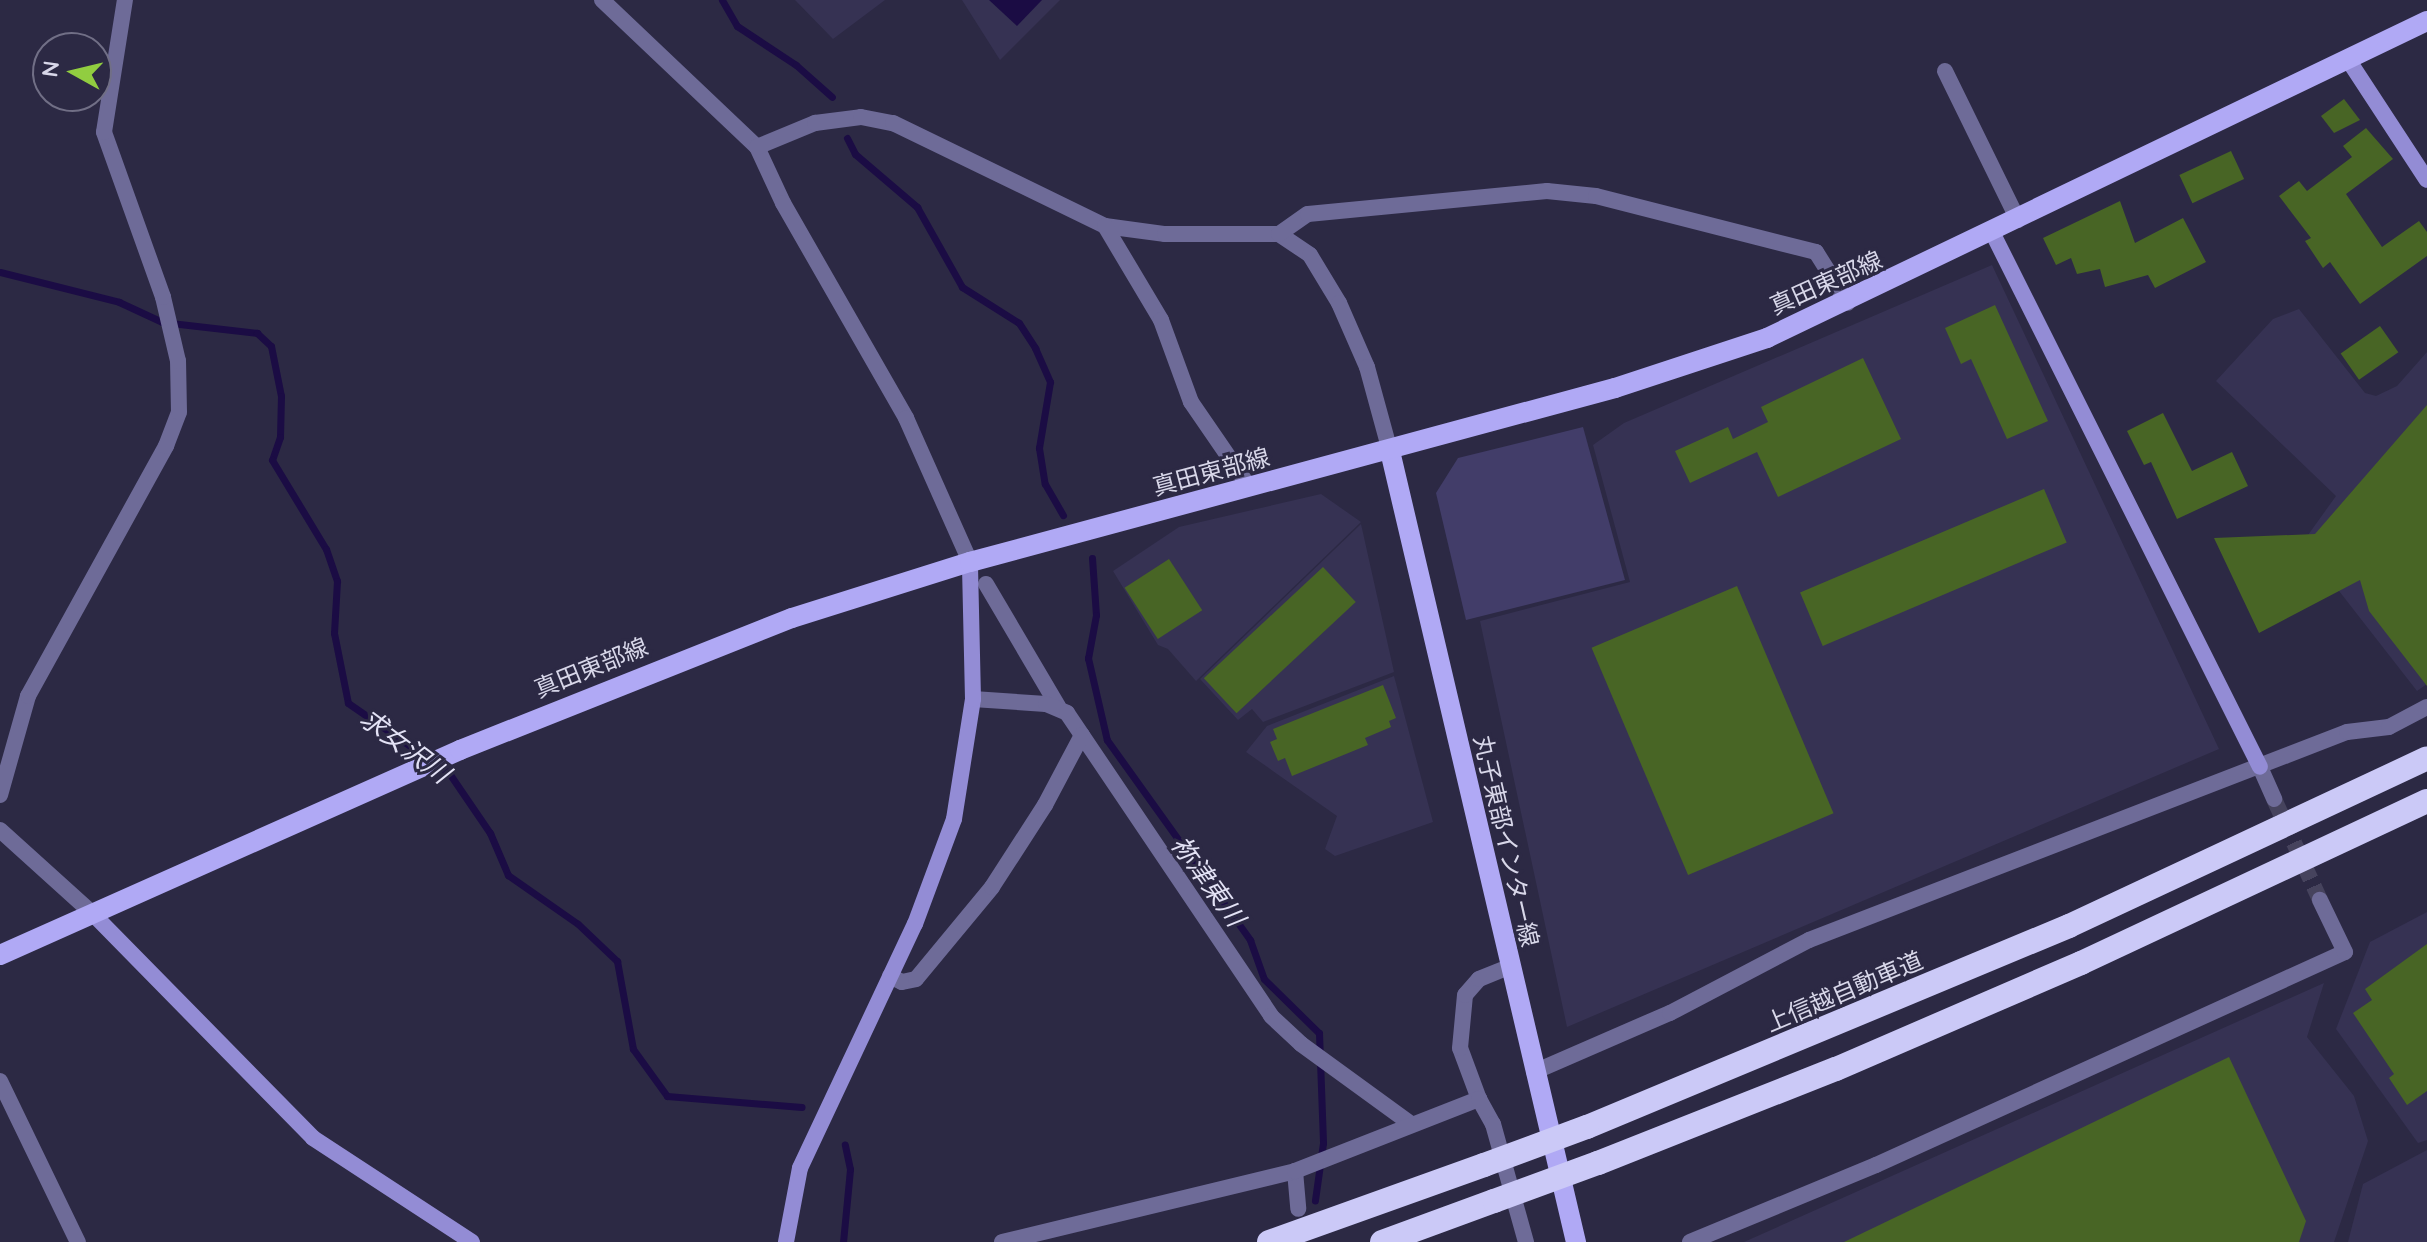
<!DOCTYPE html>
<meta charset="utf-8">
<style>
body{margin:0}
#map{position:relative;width:2427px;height:1242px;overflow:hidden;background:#2c2944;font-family:Quicksand,"Noto Sans JP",sans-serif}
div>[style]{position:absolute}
.built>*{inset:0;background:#363253}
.green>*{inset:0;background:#423d69}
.water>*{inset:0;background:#1b0c44}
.stream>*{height:7px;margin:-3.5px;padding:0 3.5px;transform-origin:3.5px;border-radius:3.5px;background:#1b0c44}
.building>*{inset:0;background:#486525;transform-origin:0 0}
.street-tunnel>*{height:16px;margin-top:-8px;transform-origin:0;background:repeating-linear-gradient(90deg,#46435d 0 16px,transparent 0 24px)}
.street>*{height:16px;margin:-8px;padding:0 8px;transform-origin:8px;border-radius:8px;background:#6e6b98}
.secondary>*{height:16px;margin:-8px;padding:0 8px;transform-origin:8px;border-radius:8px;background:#938cd5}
.primary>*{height:20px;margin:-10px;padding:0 10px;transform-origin:10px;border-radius:10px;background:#b0a9f5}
.highway>*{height:24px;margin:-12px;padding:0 12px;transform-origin:12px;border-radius:12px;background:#cbc9f7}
.highway-bridge>*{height:24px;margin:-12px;padding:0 12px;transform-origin:12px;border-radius:12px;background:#cbc9f7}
span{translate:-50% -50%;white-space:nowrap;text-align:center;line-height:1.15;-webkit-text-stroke:6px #2c2944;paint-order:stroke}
.street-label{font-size:24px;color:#d8d7e9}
.water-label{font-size:26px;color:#e3e2f5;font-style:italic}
.north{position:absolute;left:32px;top:32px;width:80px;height:80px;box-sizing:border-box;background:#2c2944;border:2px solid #716f86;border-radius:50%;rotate:278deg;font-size:22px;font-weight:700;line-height:32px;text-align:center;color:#d8d7e9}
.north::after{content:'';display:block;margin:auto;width:28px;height:36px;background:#91cd40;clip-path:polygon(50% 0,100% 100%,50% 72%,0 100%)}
</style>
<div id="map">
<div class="built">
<i style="clip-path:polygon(795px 0,885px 0,833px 39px)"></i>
<i style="clip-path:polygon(962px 0,1060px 0,1000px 60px)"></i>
<i style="clip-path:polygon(1992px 265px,2219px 749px,1567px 1027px,1480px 621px,1630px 582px,1593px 445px,1624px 423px)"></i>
<i style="clip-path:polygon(2299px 309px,2365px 393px,2376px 396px,2397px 386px,2427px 352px,2427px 684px,2417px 691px,2332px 582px,2308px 535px,2336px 496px,2216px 381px,2273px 319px)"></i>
<i style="clip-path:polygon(1321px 494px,1361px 522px,1196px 681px,1168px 649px,1158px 645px,1113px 571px,1179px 527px)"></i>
<i style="clip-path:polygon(1361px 524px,1394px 672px,1263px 722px,1252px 709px,1238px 720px,1200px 679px)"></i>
<i style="clip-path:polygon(1394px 676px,1433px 822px,1335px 856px,1325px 849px,1337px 816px,1246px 752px,1267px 726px)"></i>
<i style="clip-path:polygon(2427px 912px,2427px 1140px,2418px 1143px,2336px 1029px,2370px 942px)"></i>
<i style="clip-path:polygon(2324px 983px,2307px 1037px,2354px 1096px,2368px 1141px,2334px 1242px,1744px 1242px)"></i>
<i style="clip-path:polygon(2427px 1150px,2427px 1242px,2348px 1242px,2363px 1184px)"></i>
</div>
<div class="green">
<i style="clip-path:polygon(1583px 427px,1625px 580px,1466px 620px,1436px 493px,1458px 458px)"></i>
</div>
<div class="water">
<i style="clip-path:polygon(989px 0,1042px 0,1017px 26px)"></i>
</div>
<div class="stream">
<i style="left:722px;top:0;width:30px;rotate:60deg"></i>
<i style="left:737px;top:26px;width:71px;rotate:33.5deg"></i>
<i style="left:796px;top:65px;width:48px;rotate:41.6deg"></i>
<i style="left:847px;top:138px;width:18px;rotate:63deg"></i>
<i style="left:855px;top:154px;width:82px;rotate:40.5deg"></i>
<i style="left:917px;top:207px;width:92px;rotate:60.6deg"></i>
<i style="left:962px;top:287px;width:67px;rotate:32.3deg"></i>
<i style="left:1019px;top:323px;width:30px;rotate:57deg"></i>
<i style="left:1035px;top:348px;width:37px;rotate:66deg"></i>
<i style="left:1050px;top:382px;width:67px;rotate:99.5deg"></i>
<i style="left:1039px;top:448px;width:36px;rotate:81deg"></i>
<i style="left:1045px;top:484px;width:36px;rotate:60deg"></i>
<i style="left:0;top:272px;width:123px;rotate:14.1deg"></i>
<i style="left:119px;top:302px;width:47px;rotate:24.9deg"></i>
<i style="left:162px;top:322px;width:96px;rotate:6.6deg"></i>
<i style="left:257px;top:333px;width:19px;rotate:43deg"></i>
<i style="left:271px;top:346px;width:51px;rotate:78.7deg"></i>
<i style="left:281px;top:396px;width:41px;rotate:91.4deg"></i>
<i style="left:280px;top:437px;width:24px;rotate:109deg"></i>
<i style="left:272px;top:460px;width:104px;rotate:58.8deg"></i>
<i style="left:326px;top:549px;width:34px;rotate:71deg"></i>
<i style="left:337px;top:581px;width:52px;rotate:93.3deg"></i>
<i style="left:334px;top:633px;width:71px;rotate:78.7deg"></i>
<i style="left:348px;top:703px;width:123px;rotate:34.7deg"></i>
<i style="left:449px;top:773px;width:73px;rotate:55.7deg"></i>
<i style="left:490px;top:833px;width:46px;rotate:66.8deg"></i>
<i style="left:508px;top:875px;width:85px;rotate:35deg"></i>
<i style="left:578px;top:924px;width:54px;rotate:43.5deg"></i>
<i style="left:617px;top:961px;width:89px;rotate:79.7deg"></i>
<i style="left:633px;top:1049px;width:58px;rotate:54.1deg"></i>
<i style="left:667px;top:1096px;width:135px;rotate:4.7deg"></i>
<i style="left:1092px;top:558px;width:57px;rotate:86deg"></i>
<i style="left:1096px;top:615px;width:44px;rotate:100.5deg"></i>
<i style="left:1088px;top:658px;width:84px;rotate:77deg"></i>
<i style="left:1107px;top:740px;width:246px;rotate:54.4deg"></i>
<i style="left:1250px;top:940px;width:41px;rotate:70.3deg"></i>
<i style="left:1264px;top:979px;width:77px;rotate:44.5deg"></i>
<i style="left:1319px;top:1033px;width:110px;rotate:87.9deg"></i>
<i style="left:1323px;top:1143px;width:58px;rotate:98deg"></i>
<i style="left:843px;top:1242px;width:73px;rotate:-84.5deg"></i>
<i style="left:850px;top:1169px;width:25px;rotate:-102deg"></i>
</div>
<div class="building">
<i style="clip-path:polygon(2344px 99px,2360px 120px,2334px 133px,2321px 116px)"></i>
<i style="clip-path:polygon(2366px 128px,2393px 159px,2346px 194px,2382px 247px,2419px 221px,2427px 232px,2427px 256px,2360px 304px,2330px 262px,2323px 268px,2305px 241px,2311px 238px,2279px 196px,2299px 181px,2307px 191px,2352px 157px,2343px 146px)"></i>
<i style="left:2231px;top:151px;width:31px;height:57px;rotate:65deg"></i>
<i style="clip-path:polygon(2120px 201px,2135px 243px,2183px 218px,2206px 262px,2155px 288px,2148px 275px,2105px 287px,2100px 269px,2077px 274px,2071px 258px,2056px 265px,2043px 238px)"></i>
<i style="clip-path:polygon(1995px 305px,2048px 421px,2007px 439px,1971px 359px,1961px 364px,1945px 328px)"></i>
<i style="left:2380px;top:326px;width:32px;height:48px;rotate:55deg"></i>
<i style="clip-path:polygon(1863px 358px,1901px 439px,1778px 497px,1757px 452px,1690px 483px,1675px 451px,1728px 427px,1733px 439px,1768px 422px,1761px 407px)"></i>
<i style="clip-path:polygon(2427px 405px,2427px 686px,2369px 611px,2360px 580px,2259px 633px,2214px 538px,2315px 534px)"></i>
<i style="clip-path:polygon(2163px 413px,2192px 471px,2232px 452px,2248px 486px,2177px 519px,2151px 462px,2144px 465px,2127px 431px)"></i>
<i style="left:2044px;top:489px;width:58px;height:265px;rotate:67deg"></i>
<i style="left:1169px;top:559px;width:61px;height:53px;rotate:57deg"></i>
<i style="left:1323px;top:567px;width:48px;height:163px;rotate:47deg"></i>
<i style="left:1737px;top:586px;width:247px;height:158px;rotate:67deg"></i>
<i style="clip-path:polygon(1383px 685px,1396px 718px,1389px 721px,1391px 727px,1365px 738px,1368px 745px,1292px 776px,1285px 758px,1278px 761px,1270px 742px,1277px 739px,1273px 729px)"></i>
<i style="clip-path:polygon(2427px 944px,2427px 1091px,2407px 1105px,2389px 1078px,2394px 1074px,2353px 1013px,2372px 1000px,2365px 989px)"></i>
<i style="clip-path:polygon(2229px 1057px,2306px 1221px,2299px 1242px,1844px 1242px)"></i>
</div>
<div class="street-tunnel">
<i style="left:2274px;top:799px;width:111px;rotate:65.5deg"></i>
</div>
<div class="street">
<i style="left:602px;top:0;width:214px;rotate:43.5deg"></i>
<i style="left:757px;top:147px;width:62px;rotate:65.1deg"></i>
<i style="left:783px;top:203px;width:248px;rotate:60.2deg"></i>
<i style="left:906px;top:418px;width:158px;rotate:66deg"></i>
<i style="left:1945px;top:71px;width:166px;rotate:63.9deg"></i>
<i style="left:757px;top:147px;width:63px;rotate:-22.5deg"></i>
<i style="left:815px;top:123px;width:46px;rotate:-7.4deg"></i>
<i style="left:861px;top:117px;width:33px;rotate:11deg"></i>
<i style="left:893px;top:123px;width:236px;rotate:25.9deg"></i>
<i style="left:1105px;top:226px;width:61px;rotate:7.6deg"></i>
<i style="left:1165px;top:234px;width:114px"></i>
<i style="left:1279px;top:234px;width:37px;rotate:34deg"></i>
<i style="left:1310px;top:255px;width:56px;rotate:58.9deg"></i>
<i style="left:1339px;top:303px;width:70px;rotate:66.4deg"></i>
<i style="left:1367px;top:367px;width:87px;rotate:74.7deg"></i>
<i style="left:1105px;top:226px;width:109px;rotate:59.2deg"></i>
<i style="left:1161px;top:320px;width:87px;rotate:69.9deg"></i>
<i style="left:1191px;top:402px;width:104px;rotate:55.5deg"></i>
<i style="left:1279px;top:234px;width:35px;rotate:-35deg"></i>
<i style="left:1308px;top:214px;width:240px;rotate:-5.5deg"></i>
<i style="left:1547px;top:191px;width:49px;rotate:5.8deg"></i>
<i style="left:1596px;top:196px;width:227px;rotate:14.3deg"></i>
<i style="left:1816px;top:252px;width:60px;rotate:57.9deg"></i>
<i style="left:986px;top:584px;width:142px;rotate:59.5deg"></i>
<i style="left:973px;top:699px;width:73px;rotate:3.9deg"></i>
<i style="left:1046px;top:704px;width:23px;rotate:23deg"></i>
<i style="left:1067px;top:713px;width:365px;rotate:56deg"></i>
<i style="left:1271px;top:1016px;width:41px;rotate:43deg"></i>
<i style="left:1301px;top:1044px;width:136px;rotate:36deg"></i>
<i style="left:2260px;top:767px;width:35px;rotate:66deg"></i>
<i style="left:0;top:795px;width:103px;rotate:-74.2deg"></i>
<i style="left:28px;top:696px;width:286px;rotate:-61.1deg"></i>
<i style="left:166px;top:446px;width:36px;rotate:-69deg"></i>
<i style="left:179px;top:412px;width:51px;rotate:-91.1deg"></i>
<i style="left:178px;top:361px;width:66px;rotate:-103.2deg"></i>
<i style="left:163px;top:297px;width:175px;rotate:-109.7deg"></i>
<i style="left:104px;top:132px;width:134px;rotate:-81deg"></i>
<i style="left:0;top:830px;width:125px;rotate:42.1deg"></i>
<i style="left:890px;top:976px;width:13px;rotate:27deg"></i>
<i style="left:902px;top:982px;width:14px;rotate:-12deg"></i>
<i style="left:916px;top:979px;width:119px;rotate:-50.4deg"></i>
<i style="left:992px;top:887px;width:98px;rotate:-57.1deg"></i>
<i style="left:1045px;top:805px;width:79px;rotate:-62.1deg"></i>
<i style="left:1534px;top:1072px;width:148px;rotate:-23.5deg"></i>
<i style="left:1670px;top:1013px;width:157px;rotate:-27.7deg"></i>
<i style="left:1809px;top:940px;width:577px;rotate:-21.14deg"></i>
<i style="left:2347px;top:732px;width:42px;rotate:-6.8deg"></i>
<i style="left:2389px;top:727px;width:43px;rotate:-27.8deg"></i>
<i style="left:0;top:1081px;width:179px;rotate:64.2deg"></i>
<i style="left:1479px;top:1099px;width:54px;rotate:-110.4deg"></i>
<i style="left:1460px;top:1048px;width:53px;rotate:-84.6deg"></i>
<i style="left:1465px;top:995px;width:21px;rotate:-49deg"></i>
<i style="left:1479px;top:979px;width:31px;rotate:-22deg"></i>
<i style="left:1295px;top:1171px;width:38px;rotate:85deg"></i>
<i style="left:1002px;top:1242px;width:301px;rotate:-13.6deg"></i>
<i style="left:1295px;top:1171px;width:198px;rotate:-21.4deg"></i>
<i style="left:1479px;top:1099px;width:29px;rotate:61deg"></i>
<i style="left:1493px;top:1124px;width:123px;rotate:74.4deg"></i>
<i style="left:1690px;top:1242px;width:201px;rotate:-22.5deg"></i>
<i style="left:1876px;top:1165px;width:515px;rotate:-24.43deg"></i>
<i style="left:2345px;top:952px;width:58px;rotate:-115.7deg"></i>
</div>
<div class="secondary">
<i style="left:2349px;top:61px;width:142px;rotate:56.8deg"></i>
<i style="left:1992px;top:232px;width:598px;rotate:63.39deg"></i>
<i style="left:93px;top:914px;width:314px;rotate:45.5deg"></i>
<i style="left:313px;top:1138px;width:190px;rotate:33.2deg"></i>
<i style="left:786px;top:1242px;width:75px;rotate:-79.3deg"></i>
<i style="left:800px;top:1168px;width:270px;rotate:-64.8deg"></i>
<i style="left:915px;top:924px;width:112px;rotate:-69.6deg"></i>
<i style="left:954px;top:819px;width:121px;rotate:-81deg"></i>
<i style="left:973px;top:699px;width:137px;rotate:-91.3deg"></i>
</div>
<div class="primary">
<i style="left:1390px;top:451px;width:813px;rotate:76.77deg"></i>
<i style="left:0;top:955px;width:504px;rotate:-24.02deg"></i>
<i style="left:460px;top:750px;width:357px;rotate:-21.7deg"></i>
<i style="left:792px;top:618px;width:187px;rotate:-17.5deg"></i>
<i style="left:970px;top:562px;width:668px;rotate:-15.1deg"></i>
<i style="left:1615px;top:388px;width:160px;rotate:-18.2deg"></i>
<i style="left:1767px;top:338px;width:732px;rotate:-25.66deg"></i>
</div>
<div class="highway">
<i style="left:1587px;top:1127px;width:522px;rotate:-22.64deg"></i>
<i style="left:2069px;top:926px;width:395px;rotate:-25.1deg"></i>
<i style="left:1598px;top:1163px;width:256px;rotate:-21.6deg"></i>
<i style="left:1836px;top:1069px;width:267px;rotate:-23.4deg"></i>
<i style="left:2081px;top:963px;width:382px;rotate:-25.1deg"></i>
<i style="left:1269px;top:1242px;width:228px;rotate:-19.7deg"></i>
<i style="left:1382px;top:1242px;width:119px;rotate:-20.1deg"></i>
</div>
<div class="highway-bridge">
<i style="left:1484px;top:1165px;width:110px;rotate:-20.3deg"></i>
<i style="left:1494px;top:1201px;width:111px;rotate:-20.1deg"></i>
</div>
<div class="street-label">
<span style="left:1826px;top:283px;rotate:-24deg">真田東部線</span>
<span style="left:1211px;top:472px;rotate:-15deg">真田東部線</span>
<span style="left:591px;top:668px;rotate:-22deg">真田東部線</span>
<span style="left:1506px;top:841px;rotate:77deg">丸子東部インター線</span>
<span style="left:1844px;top:992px;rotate:-23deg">上信越自動車道</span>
</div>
<div class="water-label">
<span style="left:405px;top:746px;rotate:37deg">求女沢川</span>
<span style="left:1208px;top:881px;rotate:54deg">祢津東川</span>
</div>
<div class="north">N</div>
</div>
